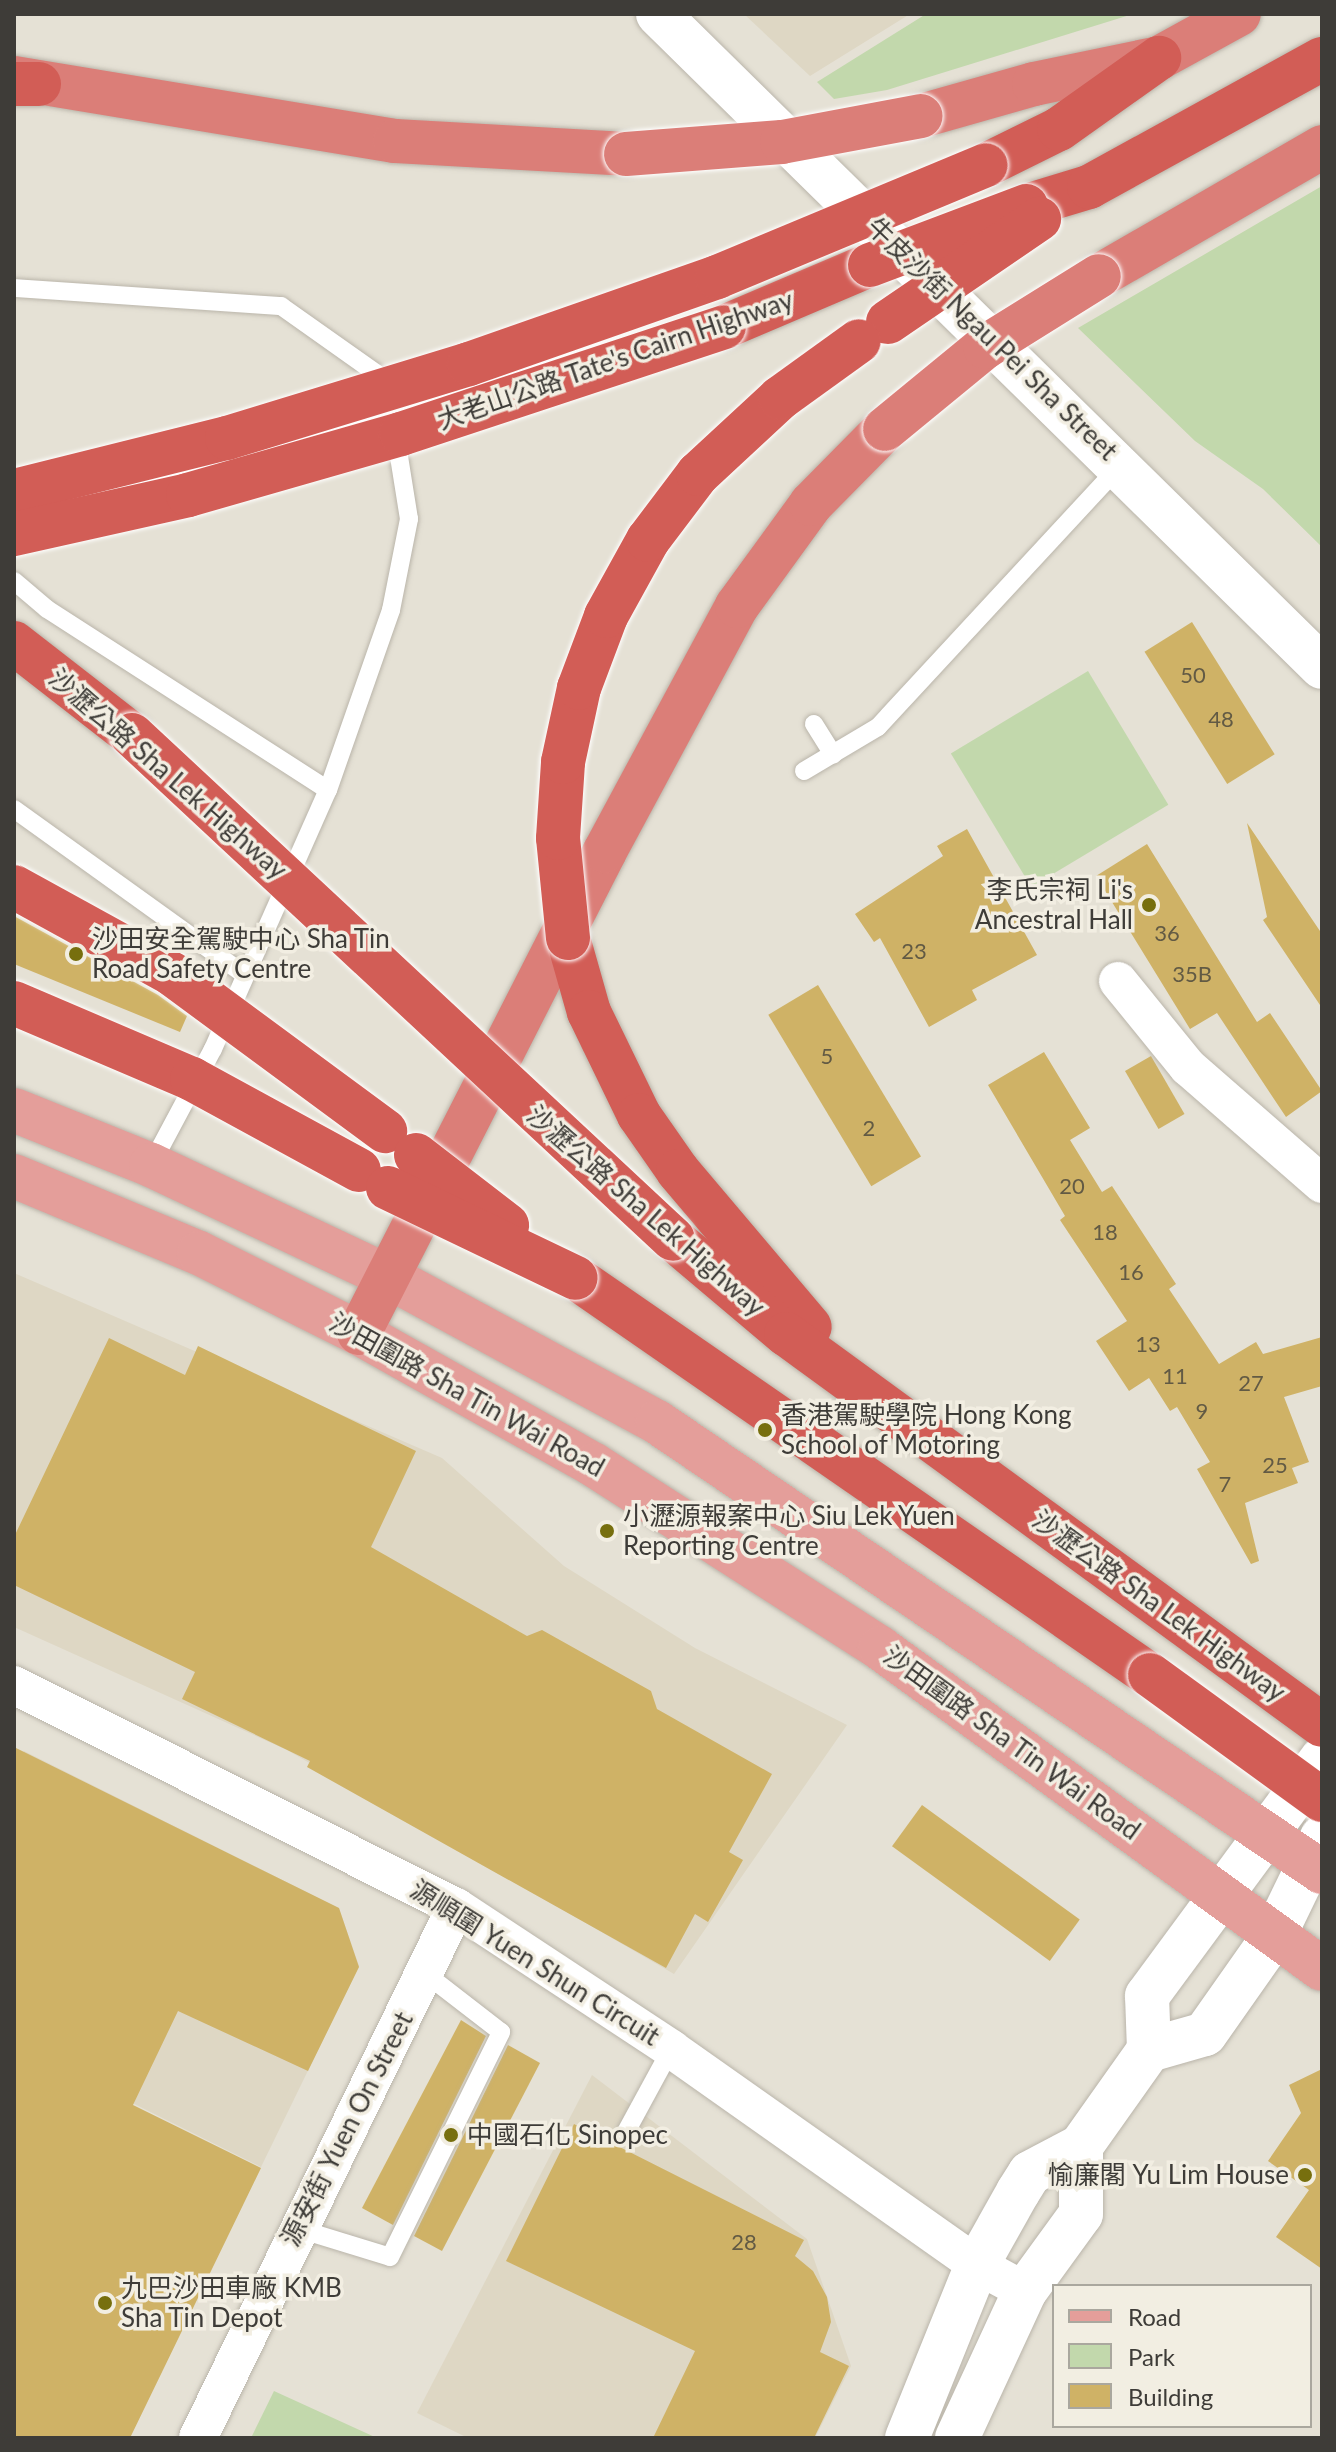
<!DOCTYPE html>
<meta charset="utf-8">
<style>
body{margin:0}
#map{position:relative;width:1336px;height:2452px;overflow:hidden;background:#e5e1d5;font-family:Lato,"Noto Sans TC",sans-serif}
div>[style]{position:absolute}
.built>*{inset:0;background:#ded7c4}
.green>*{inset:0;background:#c2d8ac;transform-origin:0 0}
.building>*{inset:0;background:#cfb266;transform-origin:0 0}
.roads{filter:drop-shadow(0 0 2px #bab5aa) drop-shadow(0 0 2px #bab5aa)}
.service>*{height:18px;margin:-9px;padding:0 9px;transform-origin:9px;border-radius:9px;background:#fff}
.minor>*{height:38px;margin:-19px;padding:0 19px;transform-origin:19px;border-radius:19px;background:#fff}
.tertiary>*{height:44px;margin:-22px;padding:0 22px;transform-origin:22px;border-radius:22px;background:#fff}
.primary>*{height:44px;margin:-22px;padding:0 22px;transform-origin:22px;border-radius:22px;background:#e49e9a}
.trunk>*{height:44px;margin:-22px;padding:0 22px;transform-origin:22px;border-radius:22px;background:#db7e78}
.motorway>*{height:44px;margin:-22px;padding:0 22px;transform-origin:22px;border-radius:22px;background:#d25d56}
.bridges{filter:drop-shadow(0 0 2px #fff) drop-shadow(0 0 2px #fff)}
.trunk-bridge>*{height:44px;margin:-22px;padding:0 22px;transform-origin:22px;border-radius:22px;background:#db7e78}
.motorway-bridge>*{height:44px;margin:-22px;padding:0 22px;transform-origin:22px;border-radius:22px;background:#d25d56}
.dots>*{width:22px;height:22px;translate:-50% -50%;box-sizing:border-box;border:4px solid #f2eee2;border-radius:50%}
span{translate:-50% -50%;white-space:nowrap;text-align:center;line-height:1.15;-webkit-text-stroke:7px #f2eee2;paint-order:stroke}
.number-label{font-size:22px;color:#625a44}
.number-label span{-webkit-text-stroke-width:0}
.street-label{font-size:26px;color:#3e3c38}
.poi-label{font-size:26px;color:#3e3c38}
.right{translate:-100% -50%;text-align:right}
.left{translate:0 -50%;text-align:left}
.frame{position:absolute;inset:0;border:16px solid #3e3c38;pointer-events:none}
.legend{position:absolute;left:1052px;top:2284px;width:260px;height:144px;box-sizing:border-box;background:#f2eee2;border:2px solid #aaa79e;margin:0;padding:10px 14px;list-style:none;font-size:24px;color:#3e3c38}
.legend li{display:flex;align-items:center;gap:16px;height:40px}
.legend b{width:40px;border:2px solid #aaa79e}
</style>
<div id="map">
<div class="built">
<i style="clip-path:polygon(744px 14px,910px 14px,810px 76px)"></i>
<i style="clip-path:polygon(14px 1273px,442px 1458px,564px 1566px,695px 1648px,847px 1725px,674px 1974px,287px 1750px,14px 1627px)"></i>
<i style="clip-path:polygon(24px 1751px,339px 1908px,359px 1966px,261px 2167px,14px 2044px,14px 1772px)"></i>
<i style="clip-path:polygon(592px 2075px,807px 2239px,851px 2366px,815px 2438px,468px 2438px,417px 2413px)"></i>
</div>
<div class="green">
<i style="clip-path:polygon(926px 14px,1133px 14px,887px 90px,834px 99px,817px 82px)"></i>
<i style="clip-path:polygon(1322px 186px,1322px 547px,1263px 489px,1195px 441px,1078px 328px)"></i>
<i style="left:1088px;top:671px;width:156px;height:160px;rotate:59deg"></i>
<i style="clip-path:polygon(274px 2391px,377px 2438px,251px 2438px)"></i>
</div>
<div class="building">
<i style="left:1192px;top:622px;width:156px;height:56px;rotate:58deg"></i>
<i style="clip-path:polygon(1247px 823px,1322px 934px,1322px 1008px,1263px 920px,1267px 917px)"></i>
<i style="clip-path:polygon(967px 829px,1037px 955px,972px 990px,977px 1000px,929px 1027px,880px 938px,874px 942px,855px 914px,943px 856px,937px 846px)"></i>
<i style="clip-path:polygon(1147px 844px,1257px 1022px,1270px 1013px,1322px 1091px,1286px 1117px,1217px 1013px,1190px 1029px,1096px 876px)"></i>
<i style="clip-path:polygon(14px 916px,158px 995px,187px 1016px,180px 1032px,14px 964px)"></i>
<i style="left:818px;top:985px;width:200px;height:58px;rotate:59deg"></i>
<i style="clip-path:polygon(1044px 1052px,1090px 1128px,1070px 1140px,1102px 1192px,1112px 1186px,1176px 1284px,1169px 1289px,1219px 1364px,1256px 1342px,1263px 1354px,1322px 1337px,1322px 1386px,1284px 1397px,1309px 1462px,1292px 1468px,1298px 1483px,1245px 1503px,1259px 1561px,1251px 1564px,1197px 1469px,1210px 1462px,1177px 1407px,1170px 1411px,1149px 1378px,1129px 1391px,1096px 1341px,1127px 1321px,1060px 1220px,1065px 1216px,988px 1085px)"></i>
<i style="left:1151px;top:1056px;width:67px;height:30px;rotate:60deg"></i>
<i style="clip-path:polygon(109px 1338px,185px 1375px,198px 1346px,416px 1451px,371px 1547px,527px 1636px,542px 1630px,651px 1691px,657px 1709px,772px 1774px,729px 1852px,743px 1860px,708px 1922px,695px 1914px,666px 1968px,307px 1767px,310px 1761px,182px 1699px,195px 1672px,14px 1585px,14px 1537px)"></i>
<i style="clip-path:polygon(14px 1747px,339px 1908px,359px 1967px,308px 2071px,178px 2011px,133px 2105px,261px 2168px,130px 2438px,14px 2438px)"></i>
<i style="left:922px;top:1805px;width:195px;height:51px;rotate:36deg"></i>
<i style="clip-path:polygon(461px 2020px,486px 2036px,393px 2225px,362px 2208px)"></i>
<i style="clip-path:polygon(508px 2045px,540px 2063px,442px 2251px,414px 2236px)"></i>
<i style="clip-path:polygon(1322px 2069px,1322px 2269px,1276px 2237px,1309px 2190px,1268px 2161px,1301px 2113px,1289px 2085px)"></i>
<i style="clip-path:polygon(574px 2124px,804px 2240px,795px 2256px,813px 2271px,827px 2297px,831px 2322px,820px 2352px,849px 2366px,814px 2438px,653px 2438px,695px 2351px,506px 2261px)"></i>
</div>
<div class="roads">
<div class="service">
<i style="left:14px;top:288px;width:268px;rotate:3.9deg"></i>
<i style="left:281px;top:306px;width:118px;rotate:35.3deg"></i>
<i style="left:377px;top:374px;width:16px;rotate:72deg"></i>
<i style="left:14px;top:581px;width:43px;rotate:40.3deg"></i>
<i style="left:47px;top:609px;width:334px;rotate:32.8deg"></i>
<i style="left:814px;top:724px;width:36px;rotate:58deg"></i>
<i style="left:804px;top:771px;width:86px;rotate:-30.7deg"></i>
<i style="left:878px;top:727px;width:355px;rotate:-47.2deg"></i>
<i style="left:14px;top:809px;width:284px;rotate:35.7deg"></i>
<i style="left:151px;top:1165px;width:132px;rotate:-61.9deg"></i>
<i style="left:213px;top:1049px;width:283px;rotate:-66.1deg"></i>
<i style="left:328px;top:790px;width:191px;rotate:-70.7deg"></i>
<i style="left:391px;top:610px;width:93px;rotate:-78.8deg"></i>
<i style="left:409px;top:519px;width:88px;rotate:-99.1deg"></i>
<i style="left:626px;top:2132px;width:94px;rotate:-61.5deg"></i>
<i style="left:296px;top:2228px;width:98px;rotate:17.1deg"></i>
<i style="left:390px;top:2257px;width:251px;rotate:-63.7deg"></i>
<i style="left:501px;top:2032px;width:95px;rotate:-142.3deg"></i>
</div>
<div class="minor">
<i style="left:1118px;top:981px;width:111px;rotate:50.9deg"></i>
<i style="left:1188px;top:1067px;width:178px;rotate:41.1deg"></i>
<i style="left:14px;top:1685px;width:495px;rotate:26.7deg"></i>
<i style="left:456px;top:1907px;width:258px;rotate:33.4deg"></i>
<i style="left:671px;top:2049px;width:375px;rotate:35.2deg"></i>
<i style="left:977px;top:2265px;width:55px;rotate:28.4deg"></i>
<i style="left:198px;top:2438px;width:590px;rotate:-64.09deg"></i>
</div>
<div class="tertiary">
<i style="left:658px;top:14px;width:931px;rotate:44.52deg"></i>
<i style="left:1149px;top:2050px;width:58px;rotate:-15.9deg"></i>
<i style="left:1205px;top:2034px;width:120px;rotate:-54.9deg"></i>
<i style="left:1274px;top:1936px;width:110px;rotate:-64.1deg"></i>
<i style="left:907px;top:2438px;width:187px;rotate:-68deg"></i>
<i style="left:977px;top:2265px;width:84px;rotate:-60.7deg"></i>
<i style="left:1018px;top:2192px;width:22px;rotate:-58deg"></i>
<i style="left:1030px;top:2173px;width:58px;rotate:-27.9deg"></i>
<i style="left:1081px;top:2146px;width:118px;rotate:-54.7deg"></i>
<i style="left:1149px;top:2050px;width:54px;rotate:-92.1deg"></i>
<i style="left:1147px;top:1996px;width:295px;rotate:-53.6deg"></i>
<i style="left:957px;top:2438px;width:162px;rotate:-65.2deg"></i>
<i style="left:1025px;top:2291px;width:95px;rotate:-54deg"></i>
<i style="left:1081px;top:2214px;width:68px;rotate:-90deg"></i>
</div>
<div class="primary">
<i style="left:14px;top:1110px;width:148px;rotate:21.9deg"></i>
<i style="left:151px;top:1165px;width:261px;rotate:25.2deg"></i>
<i style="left:387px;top:1276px;width:307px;rotate:28.4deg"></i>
<i style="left:657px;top:1422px;width:803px;rotate:34.09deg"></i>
<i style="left:14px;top:1176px;width:200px;rotate:22.6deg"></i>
<i style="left:199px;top:1253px;width:179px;rotate:26.6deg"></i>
<i style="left:359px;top:1333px;width:270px;rotate:29.3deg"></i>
<i style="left:594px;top:1465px;width:340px;rotate:32.6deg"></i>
<i style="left:880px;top:1648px;width:546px;rotate:35.99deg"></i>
</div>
<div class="trunk">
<i style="left:14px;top:78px;width:386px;rotate:9.4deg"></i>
<i style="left:395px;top:141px;width:231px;rotate:3.2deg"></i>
<i style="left:921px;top:116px;width:117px;rotate:-15.8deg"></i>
<i style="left:1034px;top:84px;width:128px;rotate:-11.7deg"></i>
<i style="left:1159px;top:58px;width:91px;rotate:-28.8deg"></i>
<i style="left:1099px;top:276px;width:258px;rotate:-30deg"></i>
<i style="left:359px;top:1333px;width:541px;rotate:-62.96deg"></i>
<i style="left:605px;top:851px;width:278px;rotate:-61.7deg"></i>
<i style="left:737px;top:606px;width:126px;rotate:-54deg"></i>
<i style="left:811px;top:504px;width:105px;rotate:-45.4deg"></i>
</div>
<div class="motorway">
<i style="left:14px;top:84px;width:25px"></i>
<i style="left:986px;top:165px;width:81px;rotate:-26.3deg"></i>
<i style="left:1059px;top:129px;width:123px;rotate:-35.4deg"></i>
<i style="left:1026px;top:206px;width:66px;rotate:-16.8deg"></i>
<i style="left:1089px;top:187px;width:266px;rotate:-28.8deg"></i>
<i style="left:724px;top:327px;width:159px;rotate:-23deg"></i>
<i style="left:14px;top:643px;width:150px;rotate:37.9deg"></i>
<i style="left:568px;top:938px;width:77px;rotate:74.2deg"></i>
<i style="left:589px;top:1012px;width:114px;rotate:64.1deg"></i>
<i style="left:639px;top:1115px;width:68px;rotate:55.1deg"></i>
<i style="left:678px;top:1171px;width:204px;rotate:49.8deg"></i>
<i style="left:673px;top:1239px;width:148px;rotate:40.1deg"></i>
<i style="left:786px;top:1334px;width:663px;rotate:36.11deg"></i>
<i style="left:576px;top:1278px;width:698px;rotate:34.67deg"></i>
</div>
</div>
<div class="bridges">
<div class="trunk-bridge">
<i style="left:626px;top:154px;width:156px;rotate:-4.4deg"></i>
<i style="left:782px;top:142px;width:141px;rotate:-10.6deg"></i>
<i style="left:885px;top:429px;width:129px;rotate:-39.4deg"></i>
<i style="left:985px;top:347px;width:134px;rotate:-31.9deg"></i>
</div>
<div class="motorway-bridge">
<i style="left:870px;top:265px;width:167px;rotate:-20.7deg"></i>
<i style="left:888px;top:322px;width:183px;rotate:-34.3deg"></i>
<i style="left:14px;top:491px;width:219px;rotate:-14deg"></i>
<i style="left:227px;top:438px;width:253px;rotate:-17deg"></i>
<i style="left:469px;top:364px;width:263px;rotate:-19.3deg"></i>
<i style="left:717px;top:277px;width:291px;rotate:-22.6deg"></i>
<i style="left:14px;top:534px;width:178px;rotate:-12.6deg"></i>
<i style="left:188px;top:495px;width:222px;rotate:-16deg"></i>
<i style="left:401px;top:434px;width:340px;rotate:-18.3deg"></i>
<i style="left:132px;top:735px;width:739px;rotate:42.97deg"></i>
<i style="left:14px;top:887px;width:180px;rotate:28.8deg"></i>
<i style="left:172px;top:974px;width:265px;rotate:36.4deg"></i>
<i style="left:568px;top:938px;width:100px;rotate:-95.7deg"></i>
<i style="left:558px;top:838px;width:76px;rotate:-86.2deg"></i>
<i style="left:563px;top:762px;width:76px;rotate:-77.8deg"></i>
<i style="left:579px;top:688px;width:77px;rotate:-69.4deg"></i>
<i style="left:606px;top:616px;width:87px;rotate:-61.1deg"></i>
<i style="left:648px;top:540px;width:83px;rotate:-52.9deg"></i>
<i style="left:698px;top:474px;width:112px;rotate:-42.8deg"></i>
<i style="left:780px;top:398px;width:97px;rotate:-35.8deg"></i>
<i style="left:14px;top:1003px;width:194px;rotate:23.1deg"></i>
<i style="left:192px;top:1079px;width:190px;rotate:28.6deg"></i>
<i style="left:416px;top:1155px;width:115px;rotate:37.6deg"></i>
<i style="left:388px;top:1188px;width:208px;rotate:25.6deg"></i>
<i style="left:1150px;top:1675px;width:213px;rotate:36deg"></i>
</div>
</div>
<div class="dots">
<i style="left:1149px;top:905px;background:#776f0e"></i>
<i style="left:76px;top:954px;background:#776f0e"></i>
<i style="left:765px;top:1430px;background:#776f0e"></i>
<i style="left:607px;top:1531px;background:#776f0e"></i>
<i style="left:451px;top:2135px;background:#776f0e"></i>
<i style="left:1305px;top:2175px;background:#776f0e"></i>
<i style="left:105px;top:2303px;background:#776f0e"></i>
</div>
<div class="number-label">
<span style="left:1193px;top:675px">50</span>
<span style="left:1221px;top:719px">48</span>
<span style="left:1167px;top:933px">36</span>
<span style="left:914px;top:951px">23</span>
<span style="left:1192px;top:974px">35B</span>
<span style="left:827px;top:1056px">5</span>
<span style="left:869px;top:1128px">2</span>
<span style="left:1072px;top:1186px">20</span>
<span style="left:1105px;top:1232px">18</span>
<span style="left:1131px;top:1272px">16</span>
<span style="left:1148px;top:1344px">13</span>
<span style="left:1175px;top:1376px">11</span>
<span style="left:1251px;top:1383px">27</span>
<span style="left:1202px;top:1411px">9</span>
<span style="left:1275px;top:1465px">25</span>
<span style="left:1225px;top:1484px">7</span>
<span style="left:744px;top:2242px">28</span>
</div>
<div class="street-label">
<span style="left:992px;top:339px;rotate:44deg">牛皮沙街 Ngau Pei Sha Street</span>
<span style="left:615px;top:360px;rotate:-19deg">大老山公路 Tate's Cairn Highway</span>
<span style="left:168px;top:774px;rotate:41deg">沙瀝公路 Sha Lek Highway</span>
<span style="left:646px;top:1211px;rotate:41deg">沙瀝公路 Sha Lek Highway</span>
<span style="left:467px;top:1395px;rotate:29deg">沙田圍路 Sha Tin Wai Road</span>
<span style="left:1159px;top:1606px;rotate:36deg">沙瀝公路 Sha Lek Highway</span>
<span style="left:1012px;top:1743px;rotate:36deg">沙田圍路 Sha Tin Wai Road</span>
<span style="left:535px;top:1963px;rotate:32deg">源順圍 Yuen Shun Circuit</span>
<span style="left:347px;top:2129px;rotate:-63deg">源安街 Yuen On Street</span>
</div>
<div class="poi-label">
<span class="right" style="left:1133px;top:905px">李氏宗祠 Li's<br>Ancestral Hall</span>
<span class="left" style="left:92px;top:954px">沙田安全駕駛中心 Sha Tin<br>Road Safety Centre</span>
<span class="left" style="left:781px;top:1430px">香港駕駛學院 Hong Kong<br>School of Motoring</span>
<span class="left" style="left:623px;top:1531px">小瀝源報案中心 Siu Lek Yuen<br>Reporting Centre</span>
<span class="left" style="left:467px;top:2135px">中國石化 Sinopec</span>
<span class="right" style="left:1289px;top:2175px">愉廉閣 Yu Lim House</span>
<span class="left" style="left:121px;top:2303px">九巴沙田車廠 KMB<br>Sha Tin Depot</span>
</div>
<div class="frame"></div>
<ul class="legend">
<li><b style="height:10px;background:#e49e9a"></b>Road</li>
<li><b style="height:22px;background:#c2d8ac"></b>Park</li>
<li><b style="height:22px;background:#cfb266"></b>Building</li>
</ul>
</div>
